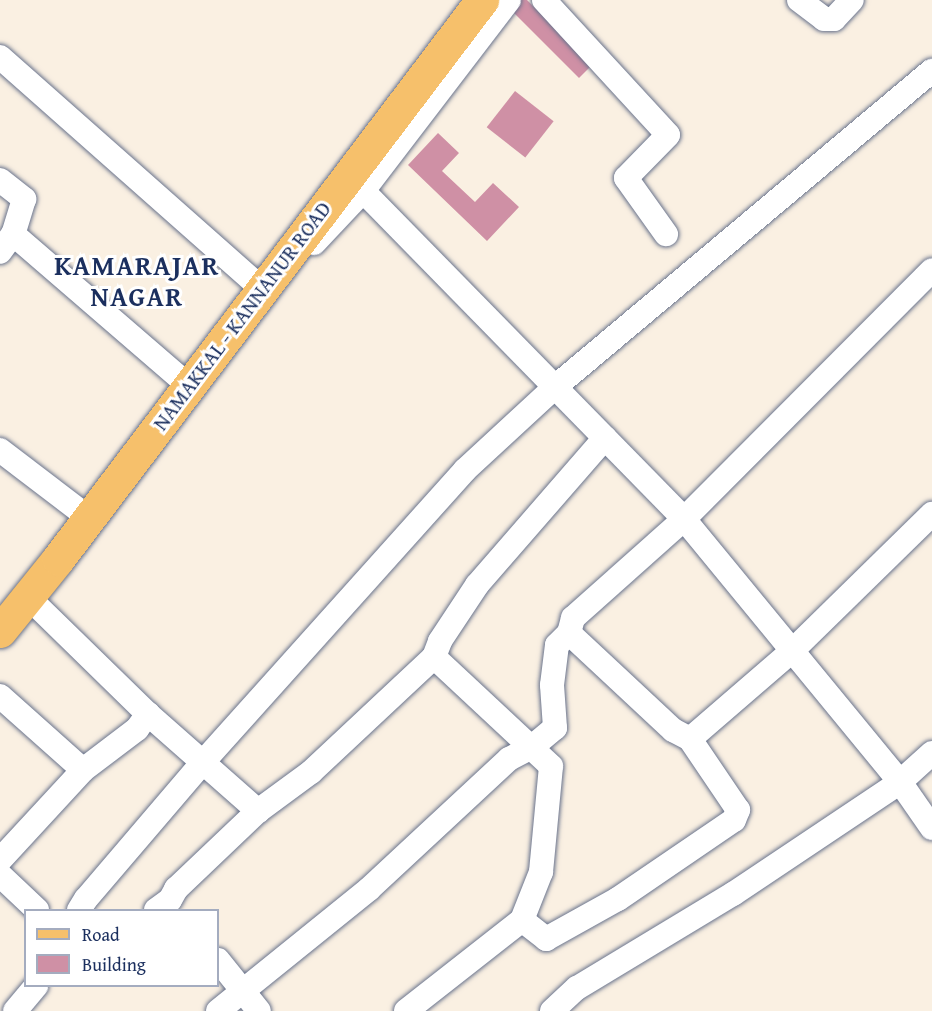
<!DOCTYPE html>
<style>
body{margin:0}
#map{position:relative;width:932px;height:1011px;overflow:hidden;background:#faf0e2;font-family:"Gentium Book Plus",serif}
div>[style]{position:absolute}
.building>*{inset:0;background:#cf90a5;transform-origin:0 0}
.roads{filter:drop-shadow(0 0 2px #69738c) drop-shadow(0 0 2px #69738c)}
.minor>*{height:24px;margin:-12px;padding:0 12px;transform-origin:12px;border-radius:12px;background:#fff}
.primary>*{height:33px;margin:-16.5px;padding:0 16.5px;transform-origin:16.5px;border-radius:16.5px;background:#f6c06b}
span{translate:-50% -50%;white-space:nowrap;text-align:center;line-height:1.15;-webkit-text-stroke:6px #fff;paint-order:stroke}
.street-label{font-size:21px;color:#1b2f5e}
.district-label{font-size:27px;color:#1b2f5e;font-weight:700;letter-spacing:1.5px}
.legend{position:absolute;left:24px;top:909px;width:195px;height:78px;box-sizing:border-box;background:#fff;border:2px solid #a4acbf;margin:0;padding:8px 10px;list-style:none;font-size:18px;color:#1b2f5e}
.legend li{display:flex;align-items:center;gap:12px;height:30px}
.legend b{width:30px;border:2px solid #a4acbf}
</style>
<div id="map">
<div class="building">
<i style="clip-path:polygon(521px 0,527px 0,592px 65px,579px 78px,511px 10px)"></i>
<i style="left:515px;top:91px;width:49px;height:46px;rotate:38deg"></i>
<i style="clip-path:polygon(438px 133px,459px 153px,442px 171px,475px 202px,493px 183px,519px 207px,487px 241px,408px 165px)"></i>
</div>
<div class="roads">
<div class="minor">
<i style="left:544px;top:0;width:183px;rotate:47.4deg"></i>
<i style="left:668px;top:135px;width:60px;rotate:134.3deg"></i>
<i style="left:626px;top:178px;width:69px;rotate:54.5deg"></i>
<i style="left:799px;top:0;width:31px;rotate:37deg"></i>
<i style="left:824px;top:19px;width:10px"></i>
<i style="left:834px;top:19px;width:26px;rotate:-47deg"></i>
<i style="left:0;top:57px;width:350px;rotate:41.5deg"></i>
<i style="left:0;top:180px;width:31px;rotate:38deg"></i>
<i style="left:24px;top:199px;width:37px;rotate:107deg"></i>
<i style="left:13px;top:234px;width:22px;rotate:126deg"></i>
<i style="left:363px;top:191px;width:459px;rotate:45.6deg"></i>
<i style="left:684px;top:519px;width:340px;rotate:50.6deg"></i>
<i style="left:900px;top:782px;width:56px;rotate:55.2deg"></i>
<i style="left:13px;top:234px;width:233px;rotate:40.8deg"></i>
<i style="left:314px;top:243px;width:71px;rotate:-46.7deg"></i>
<i style="left:363px;top:191px;width:240px;rotate:-52.6deg"></i>
<i style="left:0;top:450px;width:112px;rotate:37.4deg"></i>
<i style="left:28px;top:597px;width:168px;rotate:44.3deg"></i>
<i style="left:148px;top:714px;width:147px;rotate:41.4deg"></i>
<i style="left:0;top:696px;width:111px;rotate:41.7deg"></i>
<i style="left:690px;top:739px;width:135px;rotate:-40.8deg"></i>
<i style="left:792px;top:651px;width:196px;rotate:-44.4deg"></i>
<i style="left:0;top:860px;width:122px;rotate:-47.3deg"></i>
<i style="left:83px;top:770px;width:68px;rotate:-37.2deg"></i>
<i style="left:137px;top:729px;width:19px;rotate:-54deg"></i>
<i style="left:0;top:875px;width:51px;rotate:43.4deg"></i>
<i style="left:79px;top:910px;width:13px;rotate:-58deg"></i>
<i style="left:86px;top:899px;width:182px;rotate:-49.5deg"></i>
<i style="left:204px;top:761px;width:391px;rotate:-48.1deg"></i>
<i style="left:465px;top:470px;width:122px;rotate:-42.7deg"></i>
<i style="left:555px;top:387px;width:492px;rotate:-40deg"></i>
<i style="left:156px;top:910px;width:17px;rotate:-36deg"></i>
<i style="left:170px;top:900px;width:13px;rotate:-61deg"></i>
<i style="left:176px;top:889px;width:113px;rotate:-43.6deg"></i>
<i style="left:258px;top:811px;width:66px;rotate:-36.3deg"></i>
<i style="left:311px;top:772px;width:168px;rotate:-43.1deg"></i>
<i style="left:434px;top:657px;width:17px;rotate:-69deg"></i>
<i style="left:440px;top:641px;width:67px;rotate:-56.5deg"></i>
<i style="left:477px;top:585px;width:195px;rotate:-49deg"></i>
<i style="left:522px;top:920px;width:31px;rotate:38deg"></i>
<i style="left:546px;top:939px;width:82px;rotate:-29.1deg"></i>
<i style="left:618px;top:899px;width:140px;rotate:-34.3deg"></i>
<i style="left:734px;top:820px;width:11px;rotate:-68deg"></i>
<i style="left:738px;top:810px;width:86px;rotate:-124.1deg"></i>
<i style="left:690px;top:739px;width:19px;rotate:-152deg"></i>
<i style="left:673px;top:730px;width:142px;rotate:-137deg"></i>
<i style="left:218px;top:960px;width:65px;rotate:51.2deg"></i>
<i style="left:15px;top:1011px;width:33px;rotate:-50deg"></i>
<i style="left:218px;top:1011px;width:194px;rotate:-38.9deg"></i>
<i style="left:369px;top:889px;width:191px;rotate:-42.9deg"></i>
<i style="left:509px;top:759px;width:26px;rotate:-28deg"></i>
<i style="left:532px;top:747px;width:30px;rotate:-40deg"></i>
<i style="left:555px;top:728px;width:43px;rotate:-94deg"></i>
<i style="left:552px;top:685px;width:40px;rotate:-82.9deg"></i>
<i style="left:557px;top:645px;width:17px;rotate:-45deg"></i>
<i style="left:569px;top:633px;width:16px;rotate:-75deg"></i>
<i style="left:573px;top:618px;width:149px;rotate:-41.7deg"></i>
<i style="left:684px;top:519px;width:351px;rotate:-45.1deg"></i>
<i style="left:406px;top:1011px;width:147px;rotate:-38.1deg"></i>
<i style="left:522px;top:920px;width:52px;rotate:-68.4deg"></i>
<i style="left:541px;top:872px;width:106px;rotate:-84.6deg"></i>
<i style="left:551px;top:766px;width:160px;rotate:-137deg"></i>
<i style="left:552px;top:1011px;width:34px;rotate:-43deg"></i>
<i style="left:577px;top:988px;width:182px;rotate:-31.1deg"></i>
<i style="left:733px;top:894px;width:201px;rotate:-33.8deg"></i>
<i style="left:900px;top:782px;width:43px;rotate:-42.2deg"></i>
</div>
<div class="primary">
<i style="left:0;top:631px;width:92px;rotate:-51.1deg"></i>
<i style="left:58px;top:559px;width:702px;rotate:-52.82deg"></i>
</div>
</div>
<div class="street-label">
<span style="left:242px;top:316px;rotate:-53deg">NAMAKKAL - KANNANUR ROAD</span>
</div>
<div class="district-label">
<span style="left:137px;top:281px">KAMARAJAR<br>NAGAR</span>
</div>
<ul class="legend">
<li><b style="height:8px;background:#f6c06b"></b>Road</li>
<li><b style="height:16px;background:#cf90a5"></b>Building</li>
</ul>
</div>
